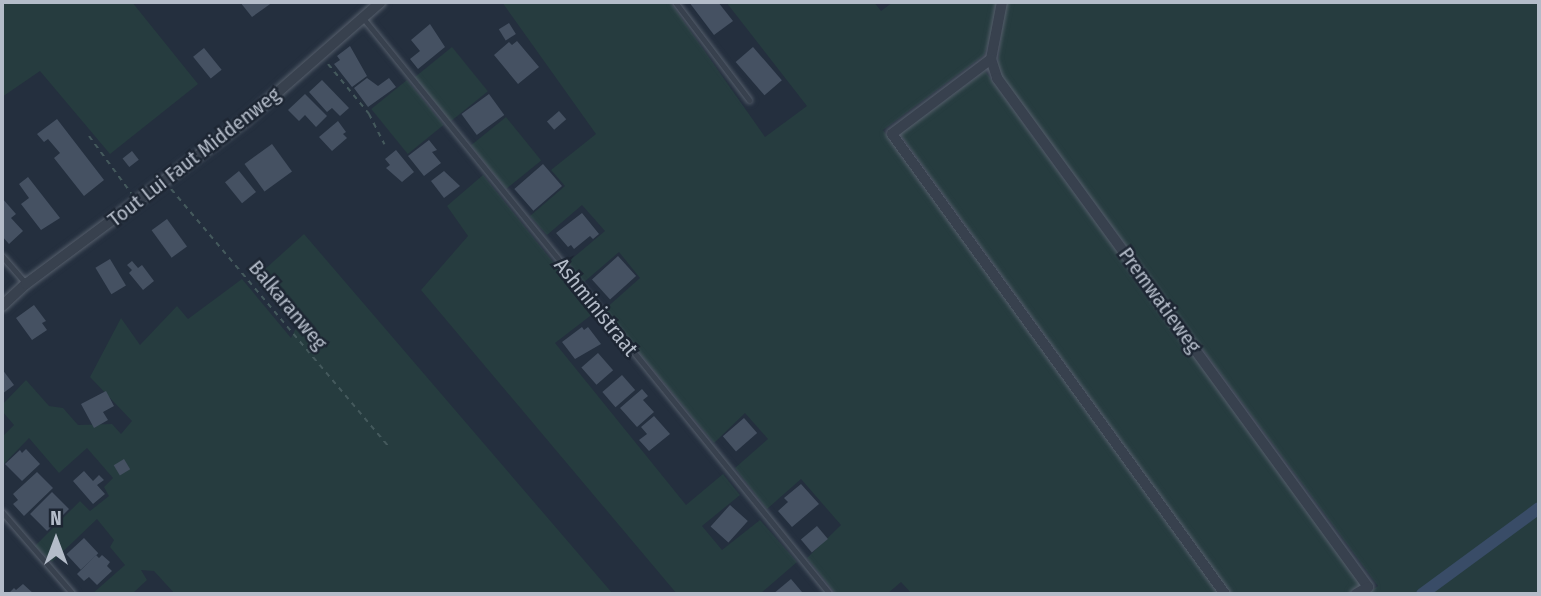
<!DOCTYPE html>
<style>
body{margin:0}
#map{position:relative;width:1541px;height:596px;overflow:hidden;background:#242f3e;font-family:"Fira Sans Condensed",sans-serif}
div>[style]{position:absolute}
.green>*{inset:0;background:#263c3f;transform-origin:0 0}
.canal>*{height:12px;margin:-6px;padding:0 6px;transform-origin:6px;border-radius:6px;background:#394c67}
.building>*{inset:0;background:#455162;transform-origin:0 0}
.path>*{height:2px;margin-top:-1px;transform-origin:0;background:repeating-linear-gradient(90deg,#44595c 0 5px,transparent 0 10px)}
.roads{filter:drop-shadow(0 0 2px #565f6c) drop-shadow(0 0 2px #565f6c)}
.service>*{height:5px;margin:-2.5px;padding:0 2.5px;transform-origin:2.5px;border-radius:2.5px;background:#38414e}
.minor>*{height:10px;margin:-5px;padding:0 5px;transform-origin:5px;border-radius:5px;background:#38414e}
span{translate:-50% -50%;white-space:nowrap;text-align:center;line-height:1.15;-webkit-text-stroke:5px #1d2633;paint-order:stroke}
.street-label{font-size:21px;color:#b4bcc9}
.frame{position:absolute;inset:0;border:4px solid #b4bcc9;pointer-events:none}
.north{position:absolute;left:21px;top:505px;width:70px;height:70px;-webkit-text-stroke:5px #1d2633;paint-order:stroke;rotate:0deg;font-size:19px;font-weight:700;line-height:28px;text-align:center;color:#b4bcc9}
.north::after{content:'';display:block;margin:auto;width:24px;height:32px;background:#b4bcc9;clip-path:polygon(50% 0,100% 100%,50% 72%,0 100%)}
</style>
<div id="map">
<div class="green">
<i style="clip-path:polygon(2px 2px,132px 2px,198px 84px,110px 154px,40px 71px,2px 97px)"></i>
<i style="clip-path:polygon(502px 2px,670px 2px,765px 137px,807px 106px,726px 2px,874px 2px,881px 11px,893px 2px,996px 2px,992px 34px,984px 55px,883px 130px,1219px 594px,912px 594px,901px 582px,887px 594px,836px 594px,807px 558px,841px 525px,801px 479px,767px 509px,735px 468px,768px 439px,745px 413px,714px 443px,604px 310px,640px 278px,619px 252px,583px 283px,568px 262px,605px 231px,582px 205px,547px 235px,530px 216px,565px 186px,551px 170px,596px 134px)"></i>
<i style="clip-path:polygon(1005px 2px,1539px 2px,1539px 594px,1366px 594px,1378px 586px,1000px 75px,998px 64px)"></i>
<i style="left:452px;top:47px;width:57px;height:48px;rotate:51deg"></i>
<i style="clip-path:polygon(985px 71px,1361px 585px,1347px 594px,1231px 594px,900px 134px)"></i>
<i style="left:407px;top:80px;width:58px;height:46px;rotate:51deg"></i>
<i style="left:506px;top:117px;width:56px;height:45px;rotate:51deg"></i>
<i style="clip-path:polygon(483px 175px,594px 313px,555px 343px,686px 505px,723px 474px,740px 495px,702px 526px,722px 550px,760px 520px,797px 562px,760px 594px,677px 594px,421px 290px,468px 236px,447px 206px)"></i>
<i style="clip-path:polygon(304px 234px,613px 594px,175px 594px,154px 571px,141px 570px,147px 580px,132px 594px,92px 594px,125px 565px,110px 547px,114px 540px,97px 519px,52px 562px,35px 546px,80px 501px,90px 511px,109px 496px,104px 487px,113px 478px,87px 448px,59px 473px,29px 438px,2px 466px,2px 437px,14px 425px,2px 411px,2px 405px,26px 380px,49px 406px,63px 408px,78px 425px,112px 424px,121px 434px,132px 421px,90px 377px,121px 318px,140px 345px,177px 306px,188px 319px,242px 279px,291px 338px,296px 328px,254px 279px)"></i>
</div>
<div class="canal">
<i style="left:1422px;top:594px;width:145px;rotate:-36.3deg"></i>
</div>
<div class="building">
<i style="clip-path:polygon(240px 2px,273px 2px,252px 17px)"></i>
<i style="clip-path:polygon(689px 2px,718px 2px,733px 21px,714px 35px)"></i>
<i style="left:509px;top:23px;width:13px;height:12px;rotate:58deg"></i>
<i style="clip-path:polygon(430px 24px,445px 47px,418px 69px,410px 59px,420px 51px,411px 40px)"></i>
<i style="clip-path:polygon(517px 41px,539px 67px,518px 84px,494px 55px,509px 42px,512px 45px)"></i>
<i style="clip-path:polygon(350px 46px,367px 76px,352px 87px,334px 64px,340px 60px,337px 56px)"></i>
<i style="left:753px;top:47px;width:44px;height:23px;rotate:49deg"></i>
<i style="left:204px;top:48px;width:28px;height:14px;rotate:51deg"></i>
<i style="clip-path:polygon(367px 78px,378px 86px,389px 78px,396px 87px,368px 107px,354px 88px)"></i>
<i style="clip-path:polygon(322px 80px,349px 108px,340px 116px,332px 108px,327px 112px,309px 92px)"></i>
<i style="clip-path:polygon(305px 94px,327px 116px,316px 127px,305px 115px,299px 121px,288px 110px)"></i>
<i style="left:489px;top:94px;width:26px;height:34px;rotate:54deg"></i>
<i style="left:559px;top:111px;width:11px;height:16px;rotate:49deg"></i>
<i style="clip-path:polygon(57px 119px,104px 180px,84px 196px,54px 158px,60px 153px,48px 139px,44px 142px,37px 134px)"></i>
<i style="clip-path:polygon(338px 121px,346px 132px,343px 134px,347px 138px,332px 151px,319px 137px)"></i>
<i style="clip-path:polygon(429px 140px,437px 150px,432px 152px,441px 163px,424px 176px,408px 156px)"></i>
<i style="left:272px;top:144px;width:34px;height:34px;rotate:54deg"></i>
<i style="clip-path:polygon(396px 150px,414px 172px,402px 182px,386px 168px,390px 165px,385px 159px)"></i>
<i style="left:132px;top:151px;width:11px;height:12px;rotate:52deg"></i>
<i style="left:543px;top:164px;width:29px;height:38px;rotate:49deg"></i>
<i style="left:239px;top:171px;width:27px;height:18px;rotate:51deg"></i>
<i style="clip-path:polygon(444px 171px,460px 186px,444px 198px,431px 181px)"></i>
<i style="clip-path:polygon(28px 177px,60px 218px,41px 230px,21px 204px,29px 198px,19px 184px)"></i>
<i style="clip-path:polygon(2px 198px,16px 214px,11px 218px,23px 231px,9px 244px,2px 236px)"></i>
<i style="clip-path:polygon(582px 213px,599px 234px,593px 239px,590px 236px,574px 249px,571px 245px,568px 247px,556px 233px)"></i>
<i style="left:167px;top:219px;width:34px;height:19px;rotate:54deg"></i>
<i style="left:618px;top:256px;width:27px;height:35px;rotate:48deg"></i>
<i style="left:110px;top:259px;width:31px;height:17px;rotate:59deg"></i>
<i style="clip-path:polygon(132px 261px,138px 268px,142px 265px,154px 281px,143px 290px,129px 273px,132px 270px,127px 265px)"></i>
<i style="clip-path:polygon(34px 305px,46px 321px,42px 323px,47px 330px,32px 340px,16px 318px)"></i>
<i style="clip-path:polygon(582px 327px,584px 330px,588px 327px,601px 344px,575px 359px,562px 342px)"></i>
<i style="left:598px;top:353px;width:23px;height:22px;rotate:49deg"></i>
<i style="clip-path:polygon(2px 369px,14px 385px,2px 394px)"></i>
<i style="left:622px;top:375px;width:20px;height:26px;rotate:49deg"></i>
<i style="clip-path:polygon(642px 389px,648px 396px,643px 400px,654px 412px,637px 427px,620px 408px)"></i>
<i style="clip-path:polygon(106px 391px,114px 406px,103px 412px,108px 420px,94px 428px,81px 404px)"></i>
<i style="clip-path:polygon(654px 416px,670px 434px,649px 451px,639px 440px,647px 434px,641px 427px)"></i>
<i style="left:744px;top:418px;width:20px;height:28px;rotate:49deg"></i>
<i style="clip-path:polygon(26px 449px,40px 464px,22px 481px,5px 464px,20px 450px,22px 453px)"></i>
<i style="left:124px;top:459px;width:12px;height:12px;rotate:59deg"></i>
<i style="clip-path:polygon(84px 471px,93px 481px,99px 475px,104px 480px,97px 485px,105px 494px,93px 504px,73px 481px)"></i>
<i style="clip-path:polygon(37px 472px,53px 488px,24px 516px,13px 504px,18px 500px,13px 494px)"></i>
<i style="clip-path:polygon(801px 484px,819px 504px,792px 527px,778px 511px,788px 502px,784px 498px)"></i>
<i style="left:52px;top:492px;width:24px;height:31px;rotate:45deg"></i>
<i style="left:730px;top:505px;width:24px;height:29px;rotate:42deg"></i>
<i style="left:817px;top:526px;width:17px;height:21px;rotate:50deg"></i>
<i style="left:84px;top:538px;width:21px;height:24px;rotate:47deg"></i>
<i style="clip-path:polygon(96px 555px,99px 558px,102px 555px,110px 562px,107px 566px,112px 571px,97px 585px,89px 577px,84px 581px,77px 574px)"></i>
<i style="clip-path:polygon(791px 579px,802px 592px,773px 594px)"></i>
<i style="clip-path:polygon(23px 584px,34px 594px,8px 594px,14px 588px,16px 590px)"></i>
</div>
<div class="path">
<i style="left:328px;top:64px;width:65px;rotate:50.6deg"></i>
<i style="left:369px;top:114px;width:34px;rotate:63deg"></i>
<i style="left:89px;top:136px;width:71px;rotate:53.6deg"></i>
<i style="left:171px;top:189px;width:336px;rotate:49.8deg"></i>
</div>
<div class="roads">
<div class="service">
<i style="left:675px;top:2px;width:123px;rotate:52.9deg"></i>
<i style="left:363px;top:18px;width:742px;rotate:50.97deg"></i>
<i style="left:2px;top:256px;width:37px;rotate:49deg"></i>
<i style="left:2px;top:512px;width:108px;rotate:49.1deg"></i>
</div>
<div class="minor">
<i style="left:1002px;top:2px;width:58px;rotate:100.9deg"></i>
<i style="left:991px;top:59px;width:20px;rotate:72deg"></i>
<i style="left:997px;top:78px;width:630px;rotate:53.91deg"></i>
<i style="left:1368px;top:587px;width:14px;rotate:150deg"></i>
<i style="left:991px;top:59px;width:124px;rotate:142.9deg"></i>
<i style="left:892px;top:134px;width:568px;rotate:54.1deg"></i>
<i style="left:2px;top:306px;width:33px;rotate:-43deg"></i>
<i style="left:26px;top:284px;width:274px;rotate:-36.7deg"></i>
<i style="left:246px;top:120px;width:179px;rotate:-41.2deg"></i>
</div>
</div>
<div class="street-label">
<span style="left:194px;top:157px;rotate:-38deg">Tout Lui Faut Middenweg</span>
<span style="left:1160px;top:300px;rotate:54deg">Premwatieweg</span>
<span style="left:288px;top:305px;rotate:50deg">Balkaranweg</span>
<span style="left:596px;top:307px;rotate:51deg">Ashministraat</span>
</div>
<div class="frame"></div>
<div class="north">N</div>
</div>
